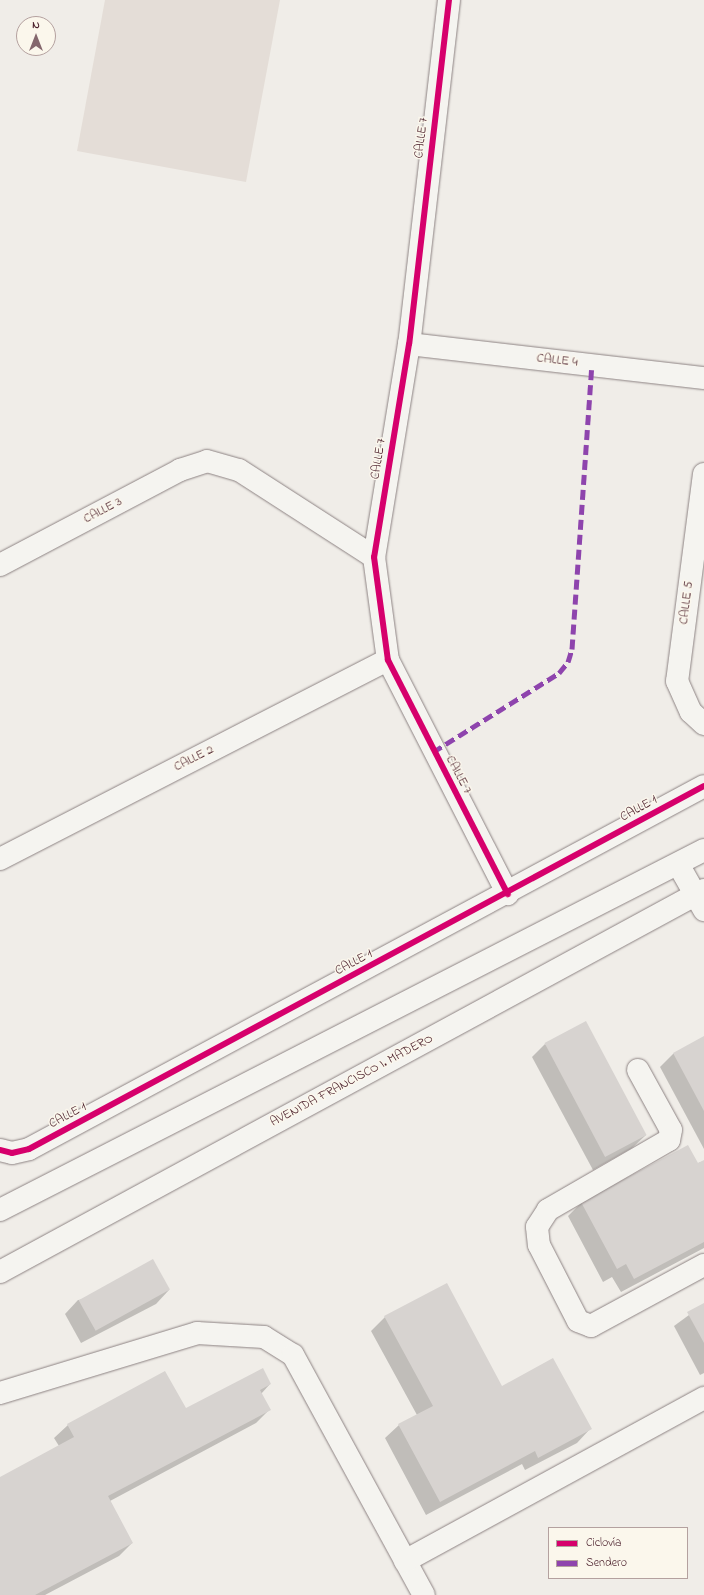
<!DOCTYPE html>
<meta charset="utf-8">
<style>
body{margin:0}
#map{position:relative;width:704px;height:1595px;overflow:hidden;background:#f0ede8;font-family:"Indie Flower",sans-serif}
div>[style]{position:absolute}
.green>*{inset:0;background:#e4ddd7}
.shadow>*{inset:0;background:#0003}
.building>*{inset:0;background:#d7d3d0;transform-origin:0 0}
.roads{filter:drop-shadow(0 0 1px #8d8383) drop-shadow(0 0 1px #8d8383)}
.minor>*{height:22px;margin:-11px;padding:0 11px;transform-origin:11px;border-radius:11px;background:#f5f4f0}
.major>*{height:22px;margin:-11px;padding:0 11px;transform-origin:11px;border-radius:11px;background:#f5f4f0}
.quiet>*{height:5px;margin-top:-2.5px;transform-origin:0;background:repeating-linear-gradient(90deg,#8e44ad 0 10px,transparent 0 15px)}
.cycleway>*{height:6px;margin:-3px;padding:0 3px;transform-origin:3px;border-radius:3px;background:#d6006c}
span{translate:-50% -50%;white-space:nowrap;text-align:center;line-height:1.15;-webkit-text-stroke:3px #fbf7ec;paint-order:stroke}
.street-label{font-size:13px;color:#4a1f2b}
.legend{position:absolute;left:548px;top:1527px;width:140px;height:52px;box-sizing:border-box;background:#fbf7ec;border:1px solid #b4a19f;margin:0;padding:5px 7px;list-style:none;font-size:12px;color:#4a1f2b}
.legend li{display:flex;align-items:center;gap:8px;height:20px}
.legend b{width:20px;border:1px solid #b4a19f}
.north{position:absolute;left:16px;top:16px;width:40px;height:40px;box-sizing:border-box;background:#fbf7ec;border:1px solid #b4a19f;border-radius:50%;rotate:0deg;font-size:11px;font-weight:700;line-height:16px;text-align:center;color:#4a1f2b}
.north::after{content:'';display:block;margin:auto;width:14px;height:18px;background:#84676d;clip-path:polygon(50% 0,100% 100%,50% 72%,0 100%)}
</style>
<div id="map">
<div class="green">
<i style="clip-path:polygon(105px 0,280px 0,246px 182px,77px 151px)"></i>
</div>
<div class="shadow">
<i style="clip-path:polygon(704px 1037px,704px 1149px,660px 1067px,673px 1054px)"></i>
<i style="clip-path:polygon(545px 1044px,646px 1135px,632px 1148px,593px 1170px,532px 1057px)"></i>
<i style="clip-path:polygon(704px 1161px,704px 1248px,621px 1292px,612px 1277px,603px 1282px,568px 1216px,581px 1203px)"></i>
<i style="clip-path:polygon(169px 1290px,156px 1304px,81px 1343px,65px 1314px,78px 1300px)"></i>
<i style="clip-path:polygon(704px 1304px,704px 1373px,700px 1375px,674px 1326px)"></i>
<i style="clip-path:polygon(385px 1317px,501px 1387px,590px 1429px,577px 1443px,525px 1470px,522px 1464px,426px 1515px,385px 1438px,399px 1425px,417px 1415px,371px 1331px)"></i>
<i style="clip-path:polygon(270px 1384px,261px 1394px,269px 1410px,256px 1423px,110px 1501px,132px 1543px,119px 1556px,45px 1595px,0 1595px,0 1478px,59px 1446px,54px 1438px,68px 1425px,185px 1410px)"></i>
</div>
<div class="building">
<i style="left:586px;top:1021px;width:129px;height:47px;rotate:62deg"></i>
<i style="clip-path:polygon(704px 1036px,704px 1111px,673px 1053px)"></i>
<i style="clip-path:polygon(688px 1145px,698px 1163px,704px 1160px,704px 1242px,634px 1279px,626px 1264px,617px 1269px,581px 1202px)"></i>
<i style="left:153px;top:1259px;width:35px;height:85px;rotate:61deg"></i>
<i style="clip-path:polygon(447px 1283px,502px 1386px,553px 1358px,592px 1429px,538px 1458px,535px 1451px,440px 1502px,398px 1424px,433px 1406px,384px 1316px)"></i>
<i style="clip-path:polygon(704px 1303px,704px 1343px,687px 1312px)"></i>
<i style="clip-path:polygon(263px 1368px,271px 1384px,260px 1390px,271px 1410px,108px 1496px,133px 1543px,35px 1595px,0 1595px,0 1477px,74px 1437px,67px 1424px,165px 1371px,186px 1408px)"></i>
</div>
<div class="roads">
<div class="minor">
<i style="left:449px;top:0;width:346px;rotate:96.6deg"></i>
<i style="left:409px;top:344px;width:216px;rotate:99.3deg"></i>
<i style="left:374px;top:557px;width:104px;rotate:82.3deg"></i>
<i style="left:388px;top:660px;width:263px;rotate:62.9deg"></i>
<i style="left:409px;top:344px;width:297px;rotate:6.6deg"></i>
<i style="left:704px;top:474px;width:209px;rotate:97.4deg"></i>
<i style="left:677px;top:681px;width:34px;rotate:66deg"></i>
<i style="left:691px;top:712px;width:18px;rotate:43deg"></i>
<i style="left:0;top:565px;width:204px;rotate:-27.8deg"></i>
<i style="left:180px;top:470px;width:28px;rotate:-18deg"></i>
<i style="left:207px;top:461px;width:33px;rotate:16deg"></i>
<i style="left:239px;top:470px;width:161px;rotate:32.8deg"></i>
<i style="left:0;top:859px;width:436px;rotate:-27.2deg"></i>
<i style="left:678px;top:864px;width:53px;rotate:60.5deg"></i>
<i style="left:638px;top:1070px;width:68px;rotate:61.2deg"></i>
<i style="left:671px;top:1130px;width:10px;rotate:101deg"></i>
<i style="left:669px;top:1140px;width:140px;rotate:150deg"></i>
<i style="left:548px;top:1210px;width:20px;rotate:123deg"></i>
<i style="left:537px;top:1227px;width:18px;rotate:84deg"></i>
<i style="left:539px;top:1245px;width:85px;rotate:62.8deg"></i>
<i style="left:578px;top:1321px;width:14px;rotate:21deg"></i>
<i style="left:591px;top:1326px;width:128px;rotate:-28.4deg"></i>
<i style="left:0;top:1150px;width:12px;rotate:14deg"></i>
<i style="left:12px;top:1153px;width:17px;rotate:-13deg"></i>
<i style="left:29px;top:1149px;width:766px;rotate:-28.27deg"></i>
<i style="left:0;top:1393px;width:206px;rotate:-16.9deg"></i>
<i style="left:197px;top:1333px;width:67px;rotate:3.4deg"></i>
<i style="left:264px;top:1337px;width:34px;rotate:32deg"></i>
<i style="left:293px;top:1355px;width:273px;rotate:61.4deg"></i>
<i style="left:405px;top:1561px;width:341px;rotate:-28.6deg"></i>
</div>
<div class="major">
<i style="left:0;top:1210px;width:791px;rotate:-27.08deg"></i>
<i style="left:0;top:1272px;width:801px;rotate:-28.48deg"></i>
</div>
</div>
<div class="quiet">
<i style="left:433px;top:752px;width:149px;rotate:-32.1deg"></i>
<i style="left:559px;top:673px;width:14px;rotate:-51deg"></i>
<i style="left:568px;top:662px;width:14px;rotate:-73deg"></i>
<i style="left:572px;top:649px;width:285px;rotate:-86deg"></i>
</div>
<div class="cycleway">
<i style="left:449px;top:0;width:346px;rotate:96.6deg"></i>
<i style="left:409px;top:344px;width:216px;rotate:99.3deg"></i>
<i style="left:374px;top:557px;width:104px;rotate:82.3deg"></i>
<i style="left:388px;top:660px;width:263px;rotate:62.9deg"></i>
<i style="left:0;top:1150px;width:12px;rotate:14deg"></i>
<i style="left:12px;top:1153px;width:17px;rotate:-13deg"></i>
<i style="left:29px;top:1149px;width:766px;rotate:-28.27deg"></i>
</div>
<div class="street-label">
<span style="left:422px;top:138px;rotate:-83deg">CALLE 7</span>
<span style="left:557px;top:361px;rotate:6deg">CALLE 4</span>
<span style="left:379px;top:459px;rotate:-81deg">CALLE 7</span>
<span style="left:103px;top:511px;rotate:-28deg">CALLE 3</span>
<span style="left:687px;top:603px;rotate:-83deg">CALLE 5</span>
<span style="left:194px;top:759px;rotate:-27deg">CALLE 2</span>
<span style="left:458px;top:775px;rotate:62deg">CALLE 7</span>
<span style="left:639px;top:809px;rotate:-29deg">CALLE 1</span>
<span style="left:354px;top:963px;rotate:-28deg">CALLE 1</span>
<span style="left:352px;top:1081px;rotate:-28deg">AVENIDA FRANCISCO I. MADERO</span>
<span style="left:68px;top:1116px;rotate:-28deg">CALLE 1</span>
</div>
<ul class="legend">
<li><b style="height:5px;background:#d6006c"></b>Ciclovía</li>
<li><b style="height:5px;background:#8e44ad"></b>Sendero</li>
</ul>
<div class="north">N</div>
</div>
